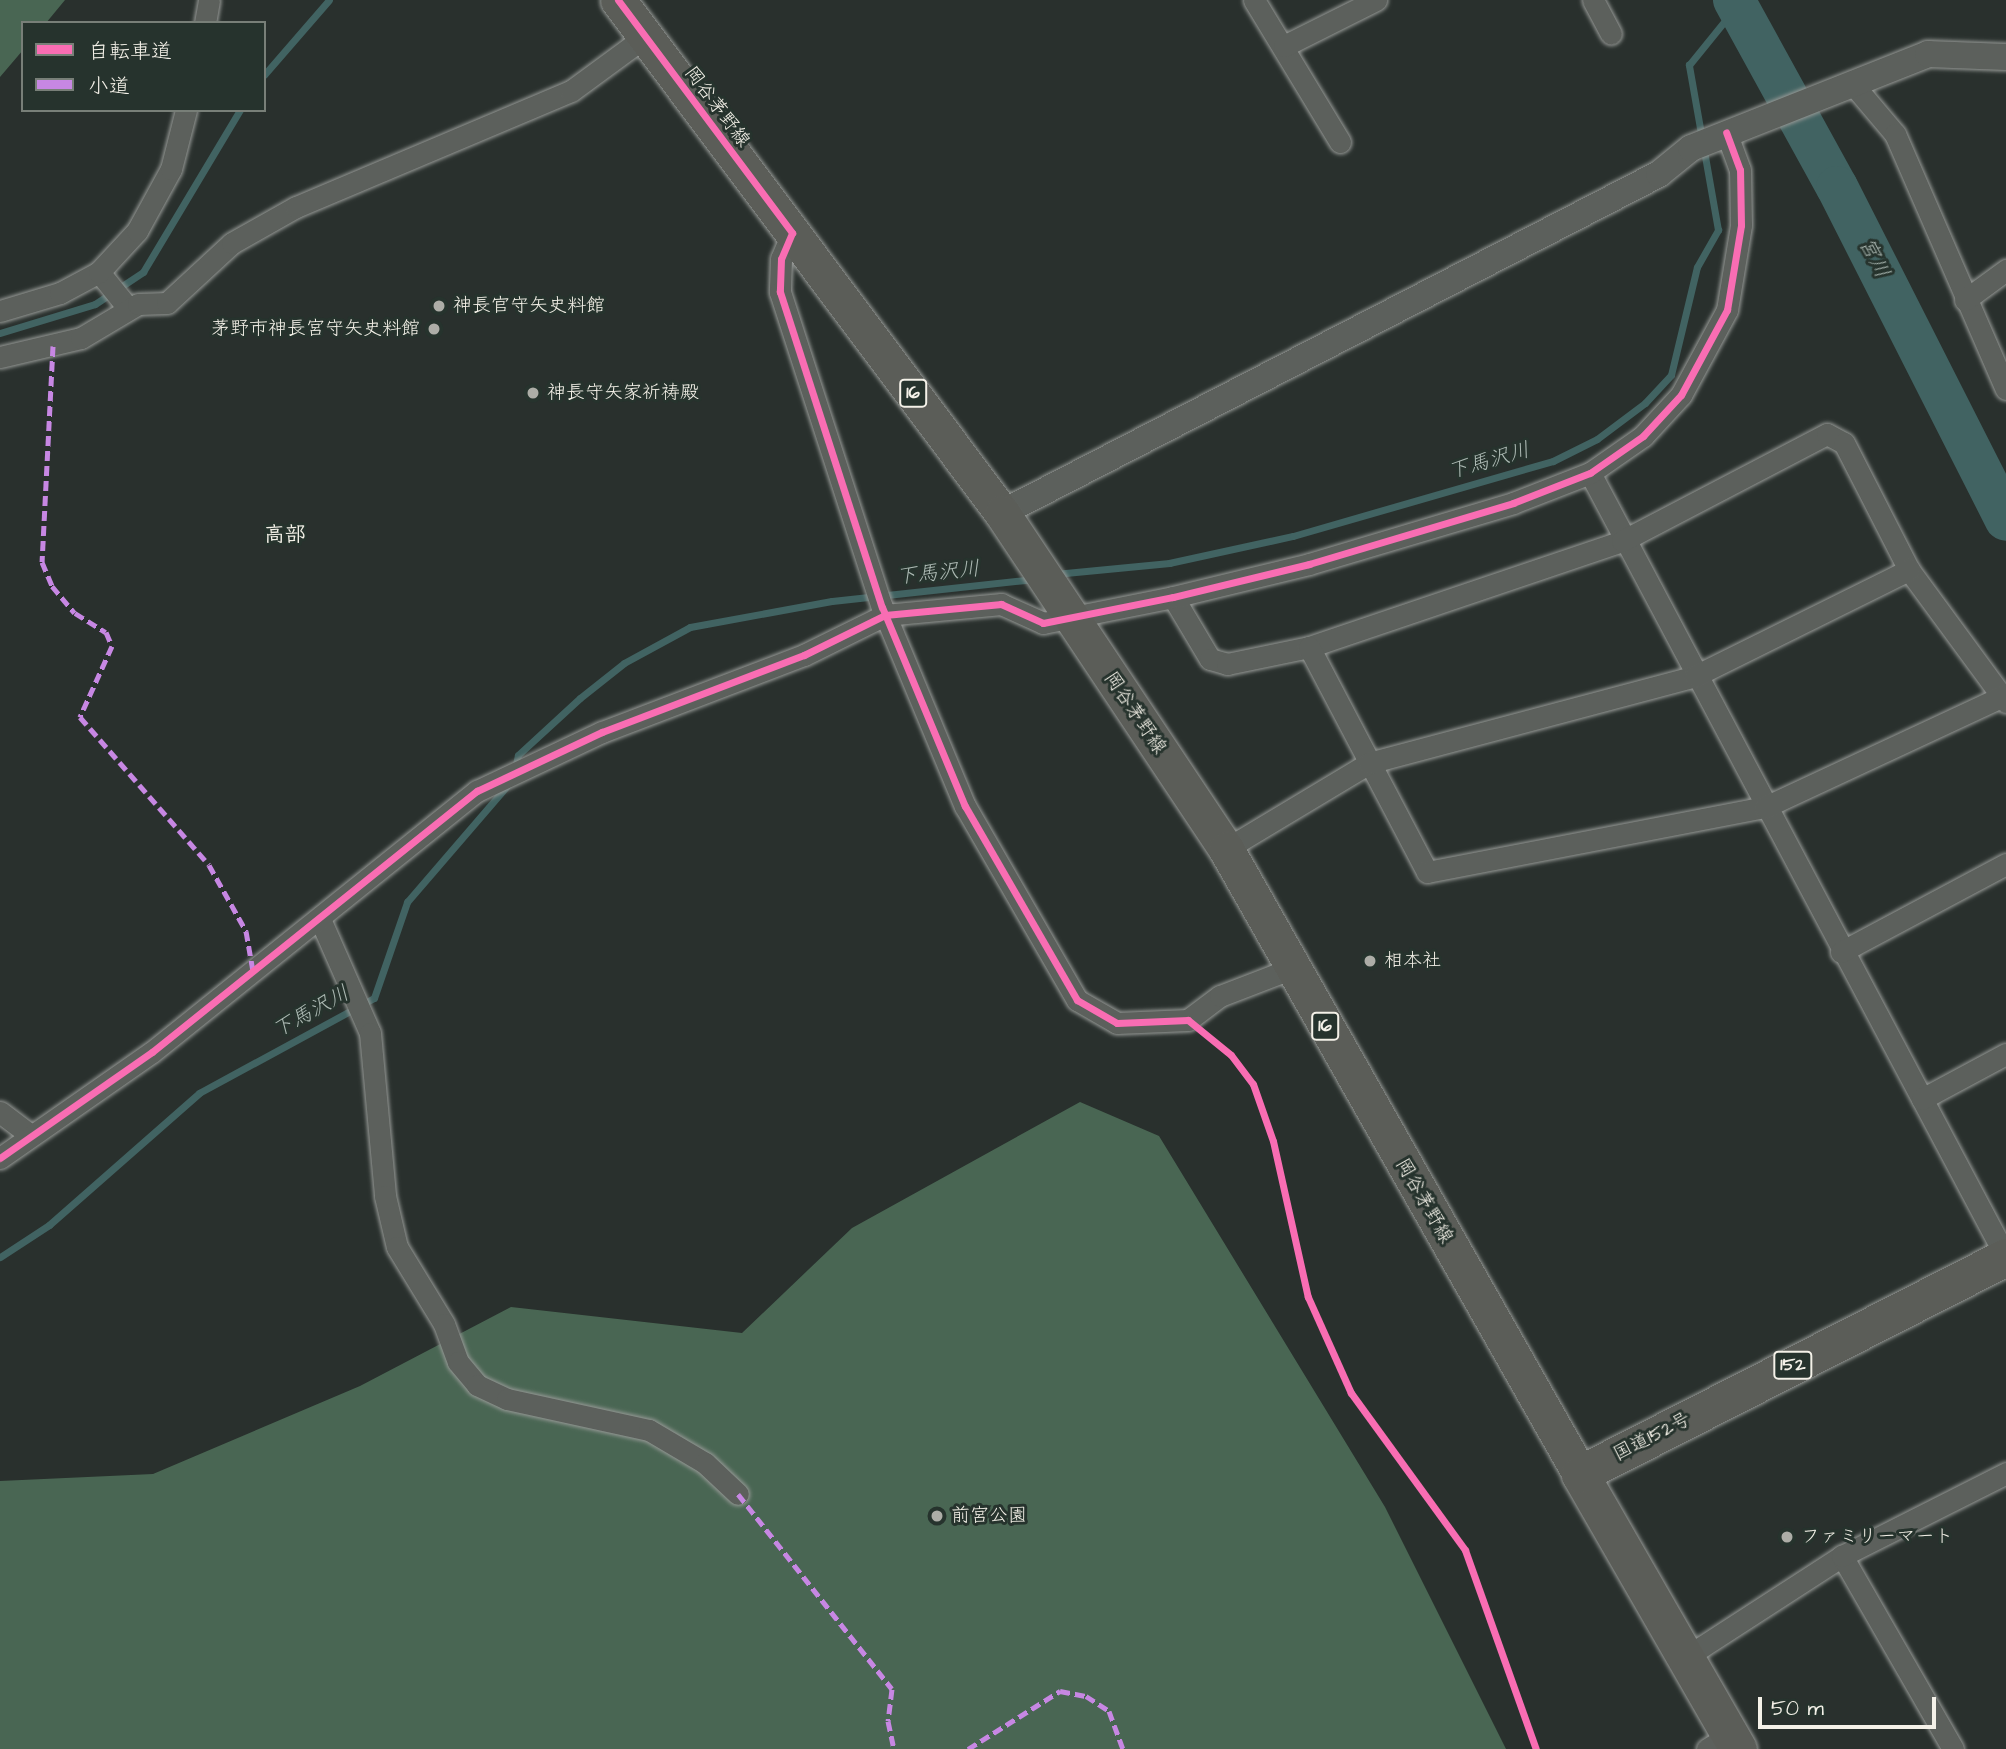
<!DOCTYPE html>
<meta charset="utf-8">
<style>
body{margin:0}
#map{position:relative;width:2006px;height:1749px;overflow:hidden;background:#29302d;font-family:"Architects Daughter","Klee One",sans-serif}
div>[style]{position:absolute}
.green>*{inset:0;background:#496653}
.stream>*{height:7px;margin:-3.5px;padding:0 3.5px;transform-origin:3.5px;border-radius:3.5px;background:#416362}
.river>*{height:42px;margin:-21px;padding:0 21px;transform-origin:21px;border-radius:21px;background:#416362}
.roads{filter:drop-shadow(0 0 2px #969996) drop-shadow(0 0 2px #969996)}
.minor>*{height:21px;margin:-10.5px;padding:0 10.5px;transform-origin:10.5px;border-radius:10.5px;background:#5c605c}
.tertiary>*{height:26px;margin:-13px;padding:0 13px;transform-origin:13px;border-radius:13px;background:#5c605c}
.primary>*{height:35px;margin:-17.5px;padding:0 17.5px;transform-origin:17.5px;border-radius:17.5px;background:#5b5d58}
.trunk>*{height:37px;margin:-18.5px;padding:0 18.5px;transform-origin:18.5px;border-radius:18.5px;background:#5b5d58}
.quiet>*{height:5px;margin-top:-2.5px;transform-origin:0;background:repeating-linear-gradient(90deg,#c787e3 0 10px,transparent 0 15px)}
.cycleway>*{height:7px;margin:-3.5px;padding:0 3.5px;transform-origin:3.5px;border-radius:3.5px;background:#f96db3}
.dots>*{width:19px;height:19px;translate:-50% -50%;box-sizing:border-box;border:4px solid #26332d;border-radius:50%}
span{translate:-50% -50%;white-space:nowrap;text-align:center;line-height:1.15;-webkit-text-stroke:6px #26332d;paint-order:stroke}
.shield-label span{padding:2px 5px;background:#26332d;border:2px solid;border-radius:5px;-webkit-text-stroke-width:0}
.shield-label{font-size:18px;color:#f4f1e8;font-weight:700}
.street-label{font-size:19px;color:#f4f1e8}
.poi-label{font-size:19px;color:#f4f1e8}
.left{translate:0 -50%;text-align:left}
.right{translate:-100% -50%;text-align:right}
.water-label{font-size:21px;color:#adbab4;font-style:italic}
.neighbourhood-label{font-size:21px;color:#f4f1e8;font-weight:700}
.legend{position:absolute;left:21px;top:21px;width:245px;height:91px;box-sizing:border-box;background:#26332d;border:2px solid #787f78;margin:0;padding:9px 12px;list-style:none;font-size:21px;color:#f4f1e8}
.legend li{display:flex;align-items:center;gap:14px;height:35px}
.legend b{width:35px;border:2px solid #787f78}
.scale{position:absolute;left:1758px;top:1697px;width:178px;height:32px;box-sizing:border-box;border:4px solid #f4f1e8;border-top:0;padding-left:9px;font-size:21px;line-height:24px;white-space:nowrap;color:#f4f1e8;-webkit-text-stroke:5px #26332d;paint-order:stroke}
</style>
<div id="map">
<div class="green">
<i style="clip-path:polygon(0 0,65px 0,46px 23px,23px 23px,23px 50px,0 77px)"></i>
<i style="clip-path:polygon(1080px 1102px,1159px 1136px,1385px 1507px,1506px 1749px,0 1749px,0 1481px,153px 1474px,360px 1386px,511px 1307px,742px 1333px,852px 1228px)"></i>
</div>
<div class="stream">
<i style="left:264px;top:75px;width:99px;rotate:-49.1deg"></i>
<i style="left:0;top:333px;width:99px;rotate:-17deg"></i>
<i style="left:95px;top:304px;width:58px;rotate:-33.7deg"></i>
<i style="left:143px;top:272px;width:189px;rotate:-59.1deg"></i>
<i style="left:1055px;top:574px;width:115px;rotate:-5.5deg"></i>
<i style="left:1169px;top:563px;width:127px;rotate:-12.3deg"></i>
<i style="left:1293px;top:536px;width:271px;rotate:-16.1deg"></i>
<i style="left:1553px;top:461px;width:49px;rotate:-26.6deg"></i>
<i style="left:1597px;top:439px;width:60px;rotate:-36.9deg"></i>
<i style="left:1645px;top:403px;width:38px;rotate:-47deg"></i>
<i style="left:1671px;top:375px;width:111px;rotate:-76.5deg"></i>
<i style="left:1697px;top:267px;width:43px;rotate:-60.4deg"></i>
<i style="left:1718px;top:230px;width:168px;rotate:-100deg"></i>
<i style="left:1689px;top:65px;width:75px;rotate:-51deg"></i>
<i style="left:515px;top:769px;width:14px;rotate:-78deg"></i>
<i style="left:518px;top:755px;width:84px;rotate:-42.6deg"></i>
<i style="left:580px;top:698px;width:56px;rotate:-38.5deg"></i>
<i style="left:624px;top:663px;width:75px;rotate:-28.6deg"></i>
<i style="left:690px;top:627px;width:144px;rotate:-10.4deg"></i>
<i style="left:832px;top:601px;width:202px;rotate:-6.2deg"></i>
<i style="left:0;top:1257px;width:59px;rotate:-33.1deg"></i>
<i style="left:49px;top:1225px;width:200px;rotate:-41.3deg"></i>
<i style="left:199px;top:1093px;width:199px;rotate:-28.5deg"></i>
<i style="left:374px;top:998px;width:102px;rotate:-71deg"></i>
<i style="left:407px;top:902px;width:161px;rotate:-49.3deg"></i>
</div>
<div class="river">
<i style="left:1734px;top:0;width:213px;rotate:61.2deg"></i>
<i style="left:1837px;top:187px;width:373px;rotate:63.1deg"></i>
</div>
<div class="roads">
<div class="minor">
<i style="left:1254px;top:0;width:166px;rotate:58.8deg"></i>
<i style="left:1593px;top:0;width:38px;rotate:62deg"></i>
<i style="left:205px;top:23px;width:23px;rotate:-80deg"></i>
<i style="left:1284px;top:46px;width:103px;rotate:-26.6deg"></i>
<i style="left:1851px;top:82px;width:68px;rotate:49.8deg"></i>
<i style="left:1895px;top:134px;width:278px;rotate:66.5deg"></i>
<i style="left:792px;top:233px;width:28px;rotate:113deg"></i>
<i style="left:781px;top:259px;width:33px;rotate:92deg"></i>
<i style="left:780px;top:292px;width:331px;rotate:72.1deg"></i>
<i style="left:882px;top:607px;width:216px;rotate:67.4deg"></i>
<i style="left:965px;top:806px;width:224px;rotate:60deg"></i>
<i style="left:1077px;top:1000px;width:46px;rotate:29.9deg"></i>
<i style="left:1117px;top:1023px;width:71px;rotate:-2.4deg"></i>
<i style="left:1188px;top:1020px;width:40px;rotate:-37deg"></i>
<i style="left:1220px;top:996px;width:78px;rotate:-21deg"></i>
<i style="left:99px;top:272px;width:46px;rotate:51.1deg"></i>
<i style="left:1965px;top:300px;width:51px;rotate:-36.2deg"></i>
<i style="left:0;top:311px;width:63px;rotate:-16.7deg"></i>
<i style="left:60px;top:293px;width:44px;rotate:-28.3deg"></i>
<i style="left:99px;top:272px;width:56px;rotate:-47.2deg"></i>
<i style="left:137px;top:231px;width:71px;rotate:-61.3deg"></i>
<i style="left:171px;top:169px;width:61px;rotate:-75.7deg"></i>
<i style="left:0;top:357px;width:83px;rotate:-13.2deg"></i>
<i style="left:81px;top:338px;width:66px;rotate:-30.8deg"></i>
<i style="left:138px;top:304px;width:29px;rotate:-2deg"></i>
<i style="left:167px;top:303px;width:88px;rotate:-42.7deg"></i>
<i style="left:232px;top:243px;width:73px;rotate:-29.4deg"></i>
<i style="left:296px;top:207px;width:298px;rotate:-22.9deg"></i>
<i style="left:571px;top:91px;width:93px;rotate:-36.3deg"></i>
<i style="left:1590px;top:473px;width:888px;rotate:62.05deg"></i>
<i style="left:1173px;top:597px;width:72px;rotate:59.2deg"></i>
<i style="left:1210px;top:659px;width:18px;rotate:16deg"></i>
<i style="left:1227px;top:664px;width:84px;rotate:-11.7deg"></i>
<i style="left:1309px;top:647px;width:330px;rotate:-18.7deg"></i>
<i style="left:1622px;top:541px;width:231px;rotate:-27.6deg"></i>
<i style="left:1827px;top:434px;width:19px;rotate:28deg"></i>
<i style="left:1844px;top:443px;width:143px;rotate:62.9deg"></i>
<i style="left:1909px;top:570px;width:164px;rotate:53.7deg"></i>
<i style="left:1309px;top:647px;width:254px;rotate:62.3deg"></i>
<i style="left:1427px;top:872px;width:344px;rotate:-10.9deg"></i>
<i style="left:1765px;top:807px;width:260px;rotate:-25deg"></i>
<i style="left:1226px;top:849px;width:167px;rotate:-31deg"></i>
<i style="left:1369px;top:763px;width:337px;rotate:-14.9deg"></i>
<i style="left:1695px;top:676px;width:239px;rotate:-26.4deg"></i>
<i style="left:320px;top:919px;width:124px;rotate:66.3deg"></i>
<i style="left:370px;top:1033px;width:164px;rotate:84.7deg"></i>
<i style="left:385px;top:1196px;width:52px;rotate:76.8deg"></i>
<i style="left:397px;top:1247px;width:90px;rotate:58.6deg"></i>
<i style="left:444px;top:1324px;width:40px;rotate:69.8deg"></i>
<i style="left:458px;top:1362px;width:30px;rotate:50deg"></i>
<i style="left:477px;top:1385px;width:33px;rotate:25deg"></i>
<i style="left:507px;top:1399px;width:145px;rotate:12.3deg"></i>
<i style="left:649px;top:1430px;width:65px;rotate:30.5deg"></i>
<i style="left:705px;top:1463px;width:45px;rotate:43.2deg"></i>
<i style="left:1841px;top:952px;width:187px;rotate:-28.1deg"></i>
<i style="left:1922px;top:1099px;width:95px;rotate:-28.2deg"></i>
<i style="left:0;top:1112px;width:38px;rotate:37deg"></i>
<i style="left:0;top:1158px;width:185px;rotate:-34.9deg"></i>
<i style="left:152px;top:1052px;width:417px;rotate:-38.8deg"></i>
<i style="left:477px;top:791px;width:138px;rotate:-25.3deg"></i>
<i style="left:602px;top:732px;width:216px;rotate:-20.9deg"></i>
<i style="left:804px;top:655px;width:90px;rotate:-26.3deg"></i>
<i style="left:885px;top:615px;width:117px;rotate:-5.4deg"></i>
<i style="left:1001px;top:604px;width:46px;rotate:24.3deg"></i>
<i style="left:1043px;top:623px;width:133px;rotate:-11.3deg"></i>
<i style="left:1173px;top:597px;width:140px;rotate:-13.6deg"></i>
<i style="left:1309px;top:564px;width:213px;rotate:-16.6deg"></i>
<i style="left:1513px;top:503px;width:83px;rotate:-21.3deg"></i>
<i style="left:1590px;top:473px;width:65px;rotate:-34.9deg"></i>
<i style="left:1643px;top:436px;width:56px;rotate:-47.2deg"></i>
<i style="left:1681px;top:395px;width:97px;rotate:-61.6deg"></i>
<i style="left:1727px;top:310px;width:86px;rotate:-80.6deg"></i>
<i style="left:1741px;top:225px;width:55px;rotate:-91deg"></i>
<i style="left:1740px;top:170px;width:40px;rotate:-110.2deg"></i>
<i style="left:1686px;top:1657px;width:186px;rotate:-32.9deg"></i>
<i style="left:1707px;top:1749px;width:27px;rotate:-31deg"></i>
<i style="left:1953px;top:1749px;width:223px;rotate:-119.9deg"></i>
<i style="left:1842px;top:1556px;width:184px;rotate:-26.8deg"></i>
</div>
<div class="tertiary">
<i style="left:1002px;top:513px;width:739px;rotate:-27.29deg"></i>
<i style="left:1659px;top:174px;width:41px;rotate:-39.1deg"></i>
<i style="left:1691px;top:148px;width:255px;rotate:-21.6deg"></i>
<i style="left:1928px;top:54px;width:78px;rotate:2.2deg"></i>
</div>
<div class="primary">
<i style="left:618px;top:0;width:641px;rotate:53.18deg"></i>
<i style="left:1002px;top:513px;width:404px;rotate:56.3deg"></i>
<i style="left:1226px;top:849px;width:718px;rotate:60.47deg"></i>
</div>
<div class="trunk">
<i style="left:1738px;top:1749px;width:317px;rotate:-119.9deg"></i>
<i style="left:1580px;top:1474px;width:478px;rotate:-27deg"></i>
</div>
</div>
<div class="quiet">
<i style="left:53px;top:346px;width:216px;rotate:92.9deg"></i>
<i style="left:42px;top:562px;width:26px;rotate:67deg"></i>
<i style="left:52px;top:586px;width:35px;rotate:50deg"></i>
<i style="left:75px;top:613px;width:36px;rotate:32deg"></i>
<i style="left:106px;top:632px;width:15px;rotate:67deg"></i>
<i style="left:112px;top:646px;width:78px;rotate:114.3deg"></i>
<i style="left:80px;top:717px;width:196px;rotate:48.9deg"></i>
<i style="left:209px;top:865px;width:76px;rotate:60.7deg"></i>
<i style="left:246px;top:931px;width:41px;rotate:80.1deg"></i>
<i style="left:738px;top:1494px;width:248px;rotate:51.7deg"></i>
<i style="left:892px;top:1689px;width:32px;rotate:97deg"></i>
<i style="left:888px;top:1721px;width:29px;rotate:78deg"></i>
<i style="left:968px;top:1749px;width:109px;rotate:-32.2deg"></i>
<i style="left:1060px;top:1691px;width:26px;rotate:11deg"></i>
<i style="left:1086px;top:1696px;width:27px;rotate:33deg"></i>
<i style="left:1109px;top:1711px;width:40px;rotate:69.8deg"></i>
</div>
<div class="cycleway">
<i style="left:618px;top:0;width:291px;rotate:53.2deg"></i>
<i style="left:792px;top:233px;width:28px;rotate:113deg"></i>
<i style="left:781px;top:259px;width:33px;rotate:92deg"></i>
<i style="left:780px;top:292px;width:331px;rotate:72.1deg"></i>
<i style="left:882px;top:607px;width:216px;rotate:67.4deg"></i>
<i style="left:965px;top:806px;width:224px;rotate:60deg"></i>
<i style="left:1077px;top:1000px;width:46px;rotate:29.9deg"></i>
<i style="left:1117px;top:1023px;width:71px;rotate:-2.4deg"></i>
<i style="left:1188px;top:1020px;width:55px;rotate:39.1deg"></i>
<i style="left:1231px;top:1055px;width:36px;rotate:53deg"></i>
<i style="left:1253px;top:1084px;width:60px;rotate:70.7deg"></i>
<i style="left:1273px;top:1141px;width:160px;rotate:77.4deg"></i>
<i style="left:1308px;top:1297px;width:105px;rotate:65.9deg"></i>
<i style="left:1351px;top:1393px;width:194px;rotate:54deg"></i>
<i style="left:1465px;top:1550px;width:211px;rotate:70.4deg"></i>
<i style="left:0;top:1158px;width:185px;rotate:-34.9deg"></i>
<i style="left:152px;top:1052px;width:417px;rotate:-38.8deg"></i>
<i style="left:477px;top:791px;width:138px;rotate:-25.3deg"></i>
<i style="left:602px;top:732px;width:216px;rotate:-20.9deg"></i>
<i style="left:804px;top:655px;width:90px;rotate:-26.3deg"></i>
<i style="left:885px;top:615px;width:117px;rotate:-5.4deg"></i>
<i style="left:1001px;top:604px;width:46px;rotate:24.3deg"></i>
<i style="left:1043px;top:623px;width:133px;rotate:-11.3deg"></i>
<i style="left:1173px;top:597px;width:140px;rotate:-13.6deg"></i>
<i style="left:1309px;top:564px;width:213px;rotate:-16.6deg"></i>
<i style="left:1513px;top:503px;width:83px;rotate:-21.3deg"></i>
<i style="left:1590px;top:473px;width:65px;rotate:-34.9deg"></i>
<i style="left:1643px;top:436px;width:56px;rotate:-47.2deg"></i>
<i style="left:1681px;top:395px;width:97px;rotate:-61.6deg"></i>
<i style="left:1727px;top:310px;width:86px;rotate:-80.6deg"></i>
<i style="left:1741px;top:225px;width:55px;rotate:-91deg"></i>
<i style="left:1740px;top:170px;width:40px;rotate:-110.2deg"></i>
</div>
<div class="dots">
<i style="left:439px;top:306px;background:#adada7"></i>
<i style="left:434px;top:329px;background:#adada7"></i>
<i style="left:533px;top:393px;background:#adada7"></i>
<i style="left:1370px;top:961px;background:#adada7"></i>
<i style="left:937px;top:1516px;background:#adada7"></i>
<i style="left:1787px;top:1537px;background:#adada7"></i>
</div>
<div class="shield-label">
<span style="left:913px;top:393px">16</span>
<span style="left:1325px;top:1026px">16</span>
<span style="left:1793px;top:1365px">152</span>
</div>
<div class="street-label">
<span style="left:717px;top:107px;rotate:53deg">岡谷茅野線</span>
<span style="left:1135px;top:713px;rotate:56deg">岡谷茅野線</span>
<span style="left:1424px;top:1201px;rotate:60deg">岡谷茅野線</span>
<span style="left:1652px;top:1437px;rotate:-27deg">国道152号</span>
</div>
<div class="poi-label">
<span class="left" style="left:453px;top:306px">神長官守矢史料館</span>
<span class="right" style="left:420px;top:329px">茅野市神長宮守矢史料館</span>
<span class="left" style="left:547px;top:393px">神長守矢家祈祷殿</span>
<span class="left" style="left:1384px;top:961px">相本社</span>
<span class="left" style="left:951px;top:1516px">前宮公園</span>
<span class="left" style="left:1801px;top:1537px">ファミリーマート</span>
</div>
<div class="water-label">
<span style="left:1874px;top:258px;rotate:63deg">宮川</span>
<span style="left:1489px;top:461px;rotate:-16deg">下馬沢川</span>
<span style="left:938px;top:573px;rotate:-6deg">下馬沢川</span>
<span style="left:311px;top:1012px;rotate:-29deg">下馬沢川</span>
</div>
<div class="neighbourhood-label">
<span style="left:285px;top:535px">高部</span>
</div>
<ul class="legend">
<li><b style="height:9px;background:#f96db3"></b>自転車道</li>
<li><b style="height:9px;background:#c787e3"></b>小道</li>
</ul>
<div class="scale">50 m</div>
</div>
